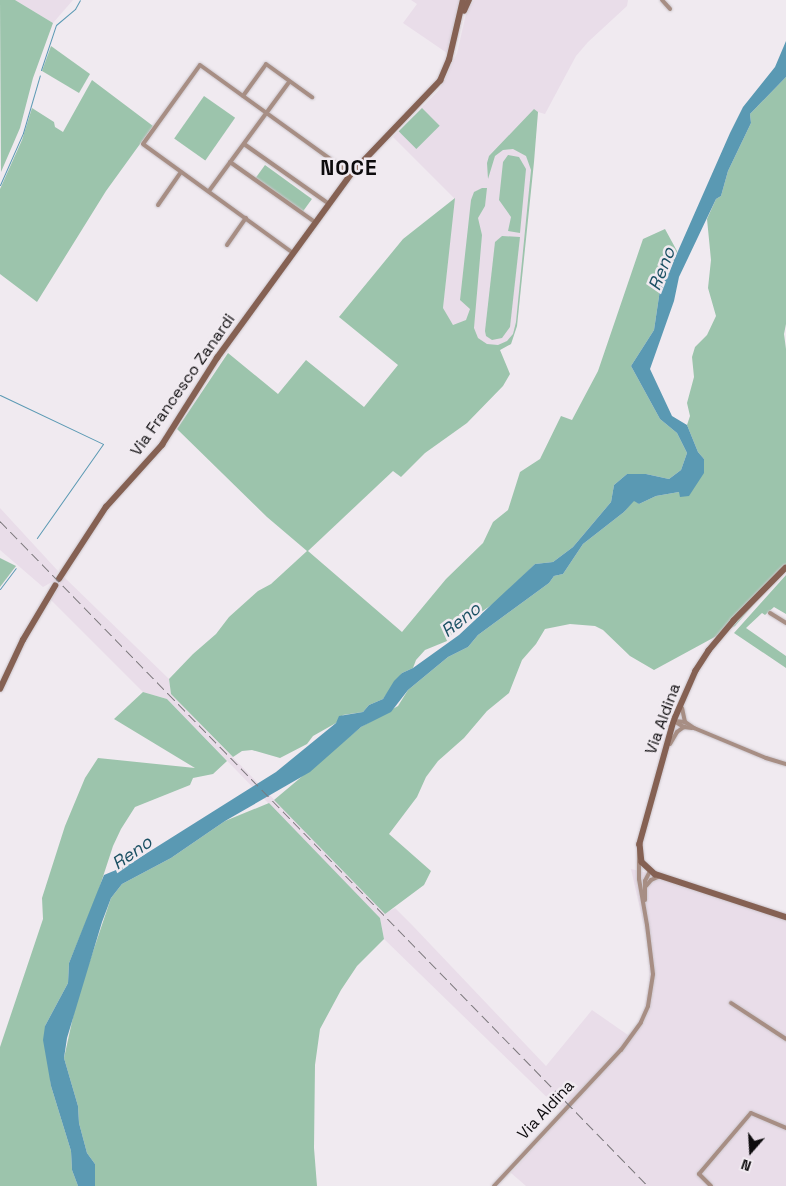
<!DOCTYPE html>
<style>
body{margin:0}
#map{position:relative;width:786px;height:1186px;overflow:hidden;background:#f0eaf0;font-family:"Space Grotesk",sans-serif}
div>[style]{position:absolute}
.built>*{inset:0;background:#e9dde9}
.green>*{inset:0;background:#9cc4ac;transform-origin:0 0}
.water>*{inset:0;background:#5a99b3}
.stream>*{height:1px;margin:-0.5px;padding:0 0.5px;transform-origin:0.5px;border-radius:0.5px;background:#5a99b3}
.roads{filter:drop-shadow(0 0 1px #ccc6cc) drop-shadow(0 0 1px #ccc6cc)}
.street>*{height:4px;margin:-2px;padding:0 2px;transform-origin:2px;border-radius:2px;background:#a78e84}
.secondary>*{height:5.5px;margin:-2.75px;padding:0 2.75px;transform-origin:2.75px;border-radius:2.75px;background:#856153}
.rail>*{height:1px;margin-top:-0.5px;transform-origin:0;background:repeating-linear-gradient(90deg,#7a767a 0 10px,transparent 0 15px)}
span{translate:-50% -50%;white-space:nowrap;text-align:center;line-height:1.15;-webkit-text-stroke:5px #f0eaf0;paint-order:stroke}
.street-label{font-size:16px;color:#0d0b0d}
.water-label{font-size:18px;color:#1b5063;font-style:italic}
.district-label{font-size:21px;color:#0d0b0d;font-weight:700;letter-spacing:1px}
.north{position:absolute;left:726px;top:1126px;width:50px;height:50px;-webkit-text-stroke:4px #f0eaf0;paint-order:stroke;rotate:199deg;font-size:14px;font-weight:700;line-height:20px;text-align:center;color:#0d0b0d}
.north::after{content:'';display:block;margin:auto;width:18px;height:22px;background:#0d0b0d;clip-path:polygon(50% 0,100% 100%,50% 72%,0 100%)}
</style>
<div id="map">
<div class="built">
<i style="clip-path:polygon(15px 0,73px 0,53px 23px)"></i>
<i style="clip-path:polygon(411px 0,460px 0,447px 53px,403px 23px,417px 4px)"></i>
<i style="clip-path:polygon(474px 0,628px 0,627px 6px,588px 42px,576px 56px,545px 114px,538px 112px,517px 326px,511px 344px,500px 350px,465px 340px,446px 316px,443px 308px,454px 198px,393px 137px,439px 90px,446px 77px,457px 53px,466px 14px)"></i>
<i style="clip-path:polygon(0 508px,58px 571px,55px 576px,61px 582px,64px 577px,169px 679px,171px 694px,385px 913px,395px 908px,413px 926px,546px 1066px,592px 1010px,628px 1035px,637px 1026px,643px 1013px,649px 985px,650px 953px,631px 869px,669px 878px,786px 913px,786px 1186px,526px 1186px,511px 1173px,568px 1110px,563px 1106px,560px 1110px,384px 939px,380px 918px,167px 699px,143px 692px,51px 600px,58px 588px,52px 582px,43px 587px,0 550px)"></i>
</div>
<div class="green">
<i style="clip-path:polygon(0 0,15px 0,53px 23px,33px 78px,20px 128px,1px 172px)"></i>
<i style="clip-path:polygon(51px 46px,90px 74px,79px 93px,42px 71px)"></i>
<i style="clip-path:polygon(786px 77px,786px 324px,784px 334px,786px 349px,786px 567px,735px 626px,654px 670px,630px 656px,603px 630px,595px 626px,570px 624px,545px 629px,536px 644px,522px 660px,509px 693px,487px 711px,464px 738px,438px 761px,426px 777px,417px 797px,389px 834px,431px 871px,424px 885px,385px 914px,274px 800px,361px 727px,398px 706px,408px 690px,448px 657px,468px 647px,478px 635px,549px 583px,554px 576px,563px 574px,583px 544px,624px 512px,634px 500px,639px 504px,656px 496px,679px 492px,704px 459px,698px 452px,687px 425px,690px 416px,687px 403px,694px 377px,692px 357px,695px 347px,707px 335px,716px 316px,708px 288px,711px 260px,707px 219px,716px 199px,721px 196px,728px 171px,751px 123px,750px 114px)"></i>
<i style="clip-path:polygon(92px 80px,153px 126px,106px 191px,37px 302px,0 274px,0 189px,22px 140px,32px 108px,54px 122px,55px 127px,63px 132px)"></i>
<i style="left:204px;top:96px;width:38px;height:52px;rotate:35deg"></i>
<i style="left:422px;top:108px;width:25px;height:33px;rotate:45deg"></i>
<i style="clip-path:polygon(534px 109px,538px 112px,534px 162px,517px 326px,511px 344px,500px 350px,510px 374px,503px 386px,467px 423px,425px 453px,401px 477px,393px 471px,308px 551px,402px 632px,446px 579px,483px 543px,493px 522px,508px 510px,520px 472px,540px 459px,561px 416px,572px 420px,598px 371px,643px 239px,665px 229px,677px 251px,667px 276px,661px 283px,654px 330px,631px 366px,660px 419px,677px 433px,687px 453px,681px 470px,669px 479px,646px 474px,627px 474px,614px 485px,611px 502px,573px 547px,553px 562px,535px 564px,496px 602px,456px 629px,447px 641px,425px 650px,416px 660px,413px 668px,402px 673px,383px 699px,369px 705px,363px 712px,343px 715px,336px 723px,313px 736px,307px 744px,280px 758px,252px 750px,242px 751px,233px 757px,171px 694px,169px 679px,193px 654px,216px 634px,229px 617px,258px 591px,271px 584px,307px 551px,267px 517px,177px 429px,228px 353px,278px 394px,306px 360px,364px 407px,398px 365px,339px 317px,403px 239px,455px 198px,443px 308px,453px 325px,466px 320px,470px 309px,460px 300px,471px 200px,474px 192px,482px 188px,487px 188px,485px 206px,478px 218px,482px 235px,474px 328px,478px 338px,487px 344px,498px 345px,507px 341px,513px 334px,516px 322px,531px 170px,526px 156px,513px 149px,503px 150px,495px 156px,488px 179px,487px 163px,489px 156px)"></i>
<i style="clip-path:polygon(508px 155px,519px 157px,526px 169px,520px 233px,508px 231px,511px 217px,499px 200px,503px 162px)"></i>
<i style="left:265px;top:165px;width:58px;height:16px;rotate:36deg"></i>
<i style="clip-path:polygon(502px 236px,520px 237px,510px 327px,502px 338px,492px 340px,486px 336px,485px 331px,495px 242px)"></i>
<i style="clip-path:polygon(0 558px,16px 566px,0 587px)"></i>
<i style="clip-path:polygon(786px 575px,786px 614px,774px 607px,765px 615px,762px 613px,746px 628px,786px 656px,786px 668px,734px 633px)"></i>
<i style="clip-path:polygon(143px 692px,167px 699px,227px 761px,213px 774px,193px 778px,190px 785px,135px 807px,121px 829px,113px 846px,97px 895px,69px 963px,68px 983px,45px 1026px,51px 1086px,71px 1151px,72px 1170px,78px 1186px,0 1186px,0 1047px,43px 919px,42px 898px,65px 826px,85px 778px,98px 758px,195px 768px,114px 719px)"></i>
<i style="clip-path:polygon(269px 803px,380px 918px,384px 939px,357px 966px,341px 990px,320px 1029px,315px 1065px,314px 1148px,317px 1186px,95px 1186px,95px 1164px,87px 1153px,79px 1123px,78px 1106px,64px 1058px,77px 999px,111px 898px,122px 884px,171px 858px,225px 821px)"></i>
</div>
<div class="water">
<i style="clip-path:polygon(786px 41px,786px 77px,750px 114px,751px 123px,728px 171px,721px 196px,716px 199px,679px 277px,674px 301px,650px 369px,672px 416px,687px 425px,698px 452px,704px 459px,704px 473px,689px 496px,680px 497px,679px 492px,656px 496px,639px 504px,634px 501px,624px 512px,583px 544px,563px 574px,554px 576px,549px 583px,478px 635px,468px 647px,448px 657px,408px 690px,391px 712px,361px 727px,310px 772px,225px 821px,171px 858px,122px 884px,111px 898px,102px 922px,67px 1038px,64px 1058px,78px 1106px,79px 1123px,87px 1153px,95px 1164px,95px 1186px,78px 1186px,72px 1170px,71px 1151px,51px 1086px,43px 1040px,45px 1026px,68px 983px,69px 963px,104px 875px,128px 865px,276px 772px,336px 723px,339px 716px,363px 712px,369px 705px,383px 699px,394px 681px,402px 673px,413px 668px,459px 635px,535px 564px,553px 562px,573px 547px,611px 502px,614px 485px,627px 474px,646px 474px,669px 479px,681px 470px,687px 453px,677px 433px,660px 419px,631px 366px,654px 330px,661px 283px,667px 276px,730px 133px,743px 107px,775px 67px)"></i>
</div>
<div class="stream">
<i style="left:41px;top:70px;width:47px;rotate:-71.6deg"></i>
<i style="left:56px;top:25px;width:25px;rotate:-40deg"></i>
<i style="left:75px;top:9px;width:10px;rotate:-61deg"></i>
<i style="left:0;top:185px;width:57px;rotate:-66.1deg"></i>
<i style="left:23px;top:133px;width:60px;rotate:-73.7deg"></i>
<i style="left:0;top:395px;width:114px;rotate:25.4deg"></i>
<i style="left:103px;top:444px;width:115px;rotate:125.1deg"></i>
<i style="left:0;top:589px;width:26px;rotate:-53deg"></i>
</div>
<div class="roads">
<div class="street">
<i style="left:662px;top:0;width:12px;rotate:48deg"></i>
<i style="left:243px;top:96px;width:39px;rotate:-54deg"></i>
<i style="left:266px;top:64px;width:57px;rotate:35.7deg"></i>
<i style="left:244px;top:144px;width:104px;rotate:35.2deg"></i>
<i style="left:230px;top:162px;width:105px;rotate:35.3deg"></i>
<i style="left:209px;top:191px;width:135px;rotate:-53.7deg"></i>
<i style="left:158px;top:205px;width:40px;rotate:-55.1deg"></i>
<i style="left:227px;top:245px;width:33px;rotate:-55deg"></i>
<i style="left:293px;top:253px;width:185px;rotate:-144deg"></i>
<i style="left:143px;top:144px;width:97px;rotate:-54.2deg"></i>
<i style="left:200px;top:65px;width:186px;rotate:35.8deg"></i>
<i style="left:770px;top:613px;width:19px;rotate:32deg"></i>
<i style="left:682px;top:708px;width:14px;rotate:78deg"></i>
<i style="left:674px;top:721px;width:11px;rotate:5deg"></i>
<i style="left:685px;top:722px;width:11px;rotate:34deg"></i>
<i style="left:694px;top:728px;width:78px;rotate:22.6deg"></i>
<i style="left:766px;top:758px;width:21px;rotate:17deg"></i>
<i style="left:674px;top:721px;width:12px;rotate:31deg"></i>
<i style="left:684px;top:727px;width:8px;rotate:7deg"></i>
<i style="left:670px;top:744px;width:14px;rotate:-60deg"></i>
<i style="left:677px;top:732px;width:9px;rotate:-36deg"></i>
<i style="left:646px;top:886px;width:8px;rotate:-50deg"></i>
<i style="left:651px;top:880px;width:10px;rotate:-24deg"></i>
<i style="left:645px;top:900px;width:19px;rotate:-90deg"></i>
<i style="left:645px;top:881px;width:11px;rotate:-63deg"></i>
<i style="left:731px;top:1003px;width:66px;rotate:33.2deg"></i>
<i style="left:494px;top:1186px;width:186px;rotate:-47deg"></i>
<i style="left:621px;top:1050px;width:34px;rotate:-54deg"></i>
<i style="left:641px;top:1022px;width:17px;rotate:-66deg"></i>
<i style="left:648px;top:1006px;width:32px;rotate:-81deg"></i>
<i style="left:653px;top:974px;width:49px;rotate:-97deg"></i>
<i style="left:647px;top:925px;width:47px;rotate:-99.9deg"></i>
<i style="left:639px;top:879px;width:31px;rotate:-90deg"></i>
<i style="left:711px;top:1186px;width:17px;rotate:-135deg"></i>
<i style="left:699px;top:1174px;width:80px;rotate:-49.6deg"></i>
<i style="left:751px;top:1113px;width:38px;rotate:23deg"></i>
</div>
<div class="secondary">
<i style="left:464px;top:11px;width:12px;rotate:-66deg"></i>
<i style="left:786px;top:568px;width:74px;rotate:134.5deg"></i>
<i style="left:734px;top:621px;width:39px;rotate:130deg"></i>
<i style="left:709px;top:651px;width:24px;rotate:123deg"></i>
<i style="left:696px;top:671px;width:55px;rotate:113.7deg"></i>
<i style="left:674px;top:721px;width:128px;rotate:105.5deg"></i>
<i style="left:640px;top:844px;width:18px;rotate:84deg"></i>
<i style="left:642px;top:862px;width:18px;rotate:43deg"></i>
<i style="left:655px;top:874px;width:138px;rotate:18.2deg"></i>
<i style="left:59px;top:579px;width:86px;rotate:-56.9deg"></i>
<i style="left:106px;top:507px;width:84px;rotate:-47.9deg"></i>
<i style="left:162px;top:445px;width:103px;rotate:-57.7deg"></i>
<i style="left:217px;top:358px;width:228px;rotate:-53.9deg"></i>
<i style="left:351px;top:174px;width:129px;rotate:-46.3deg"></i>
<i style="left:440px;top:81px;width:23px;rotate:-67deg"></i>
<i style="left:449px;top:60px;width:62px;rotate:-76.9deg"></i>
<i style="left:0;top:689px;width:54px;rotate:-64.9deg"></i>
<i style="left:23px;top:640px;width:63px;rotate:-59.3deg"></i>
</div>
</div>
<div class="rail">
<i style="left:0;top:521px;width:929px;rotate:45.74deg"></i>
</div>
<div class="street-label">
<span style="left:183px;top:385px;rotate:-55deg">Via Francesco Zanardi</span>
<span style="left:663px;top:719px;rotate:-70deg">Via Aldina</span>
<span style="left:546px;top:1110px;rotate:-47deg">Via Aldina</span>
</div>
<div class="water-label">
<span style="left:662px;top:269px;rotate:-69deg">Reno</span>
<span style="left:461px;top:620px;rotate:-38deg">Reno</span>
<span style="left:132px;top:853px;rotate:-35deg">Reno</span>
</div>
<div class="district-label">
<span style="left:349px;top:168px">NOCE</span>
</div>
<div class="north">N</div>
</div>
